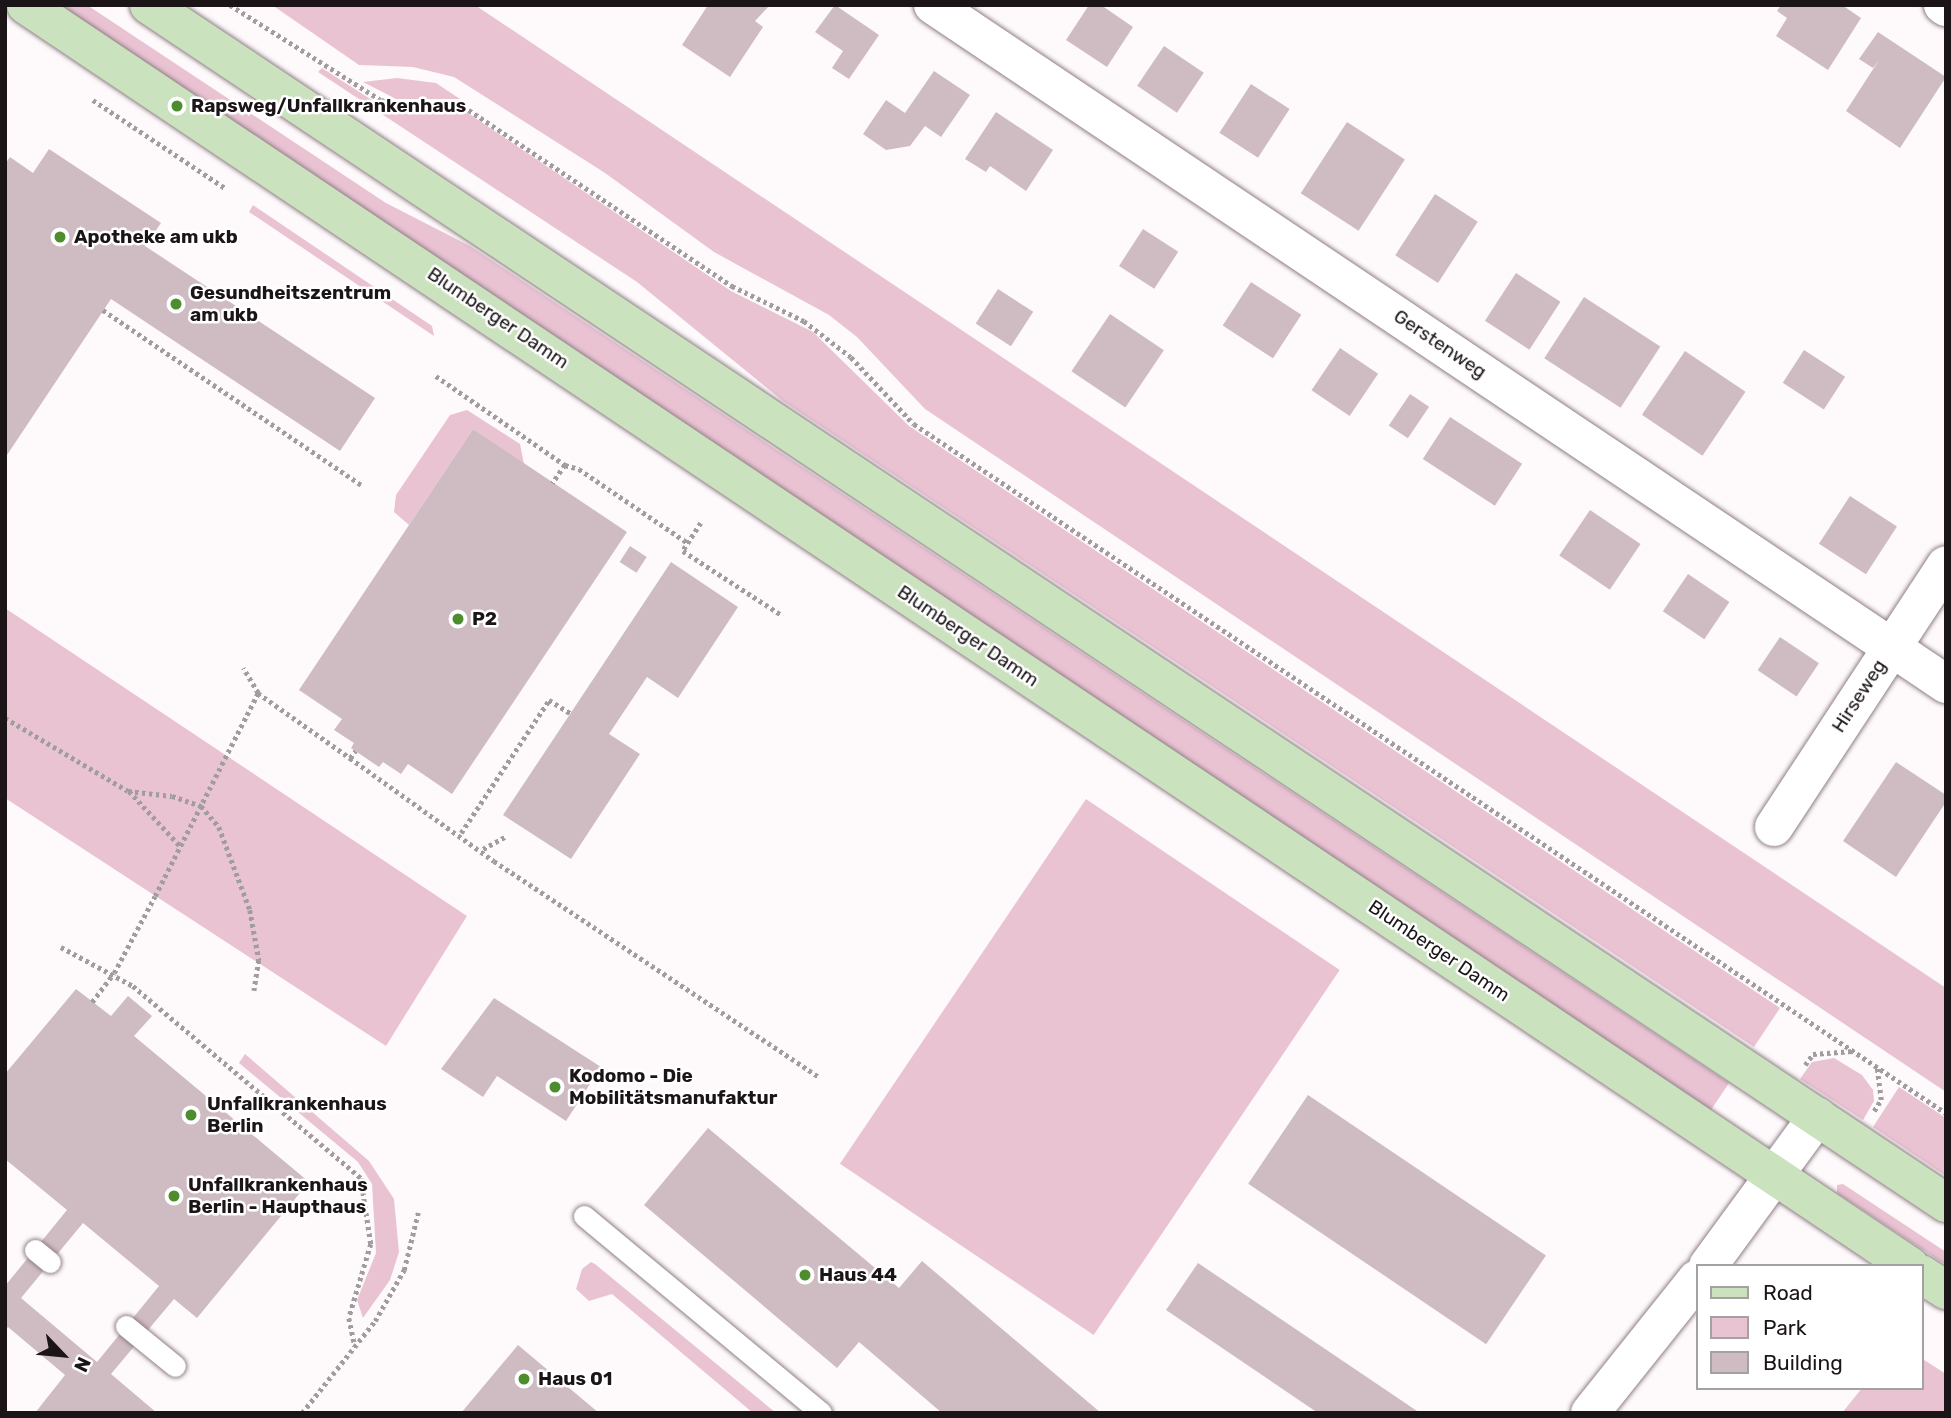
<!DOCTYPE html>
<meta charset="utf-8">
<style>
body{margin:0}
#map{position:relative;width:1951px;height:1418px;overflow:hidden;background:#fefafb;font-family:Rubik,sans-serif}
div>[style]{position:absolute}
.green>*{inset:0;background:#eac3d3;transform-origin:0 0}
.building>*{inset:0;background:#cfbcc3;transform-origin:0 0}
.path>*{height:4.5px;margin-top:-2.25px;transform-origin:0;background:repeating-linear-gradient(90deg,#a19c9e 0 3.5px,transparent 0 7px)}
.roads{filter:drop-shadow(0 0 2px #8f7e85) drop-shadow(0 0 2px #8f7e85)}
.service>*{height:21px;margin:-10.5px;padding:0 10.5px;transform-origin:10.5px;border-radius:10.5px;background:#fff}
.minor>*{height:38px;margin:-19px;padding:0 19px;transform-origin:19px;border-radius:19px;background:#fff}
.secondary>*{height:38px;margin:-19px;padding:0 19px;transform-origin:19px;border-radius:19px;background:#cbe2be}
.dots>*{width:19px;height:19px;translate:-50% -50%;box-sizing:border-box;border:4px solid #fff;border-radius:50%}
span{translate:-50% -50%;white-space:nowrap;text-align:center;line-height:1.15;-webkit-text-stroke:5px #fff;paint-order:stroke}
.poi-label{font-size:19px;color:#1b1518;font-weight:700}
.left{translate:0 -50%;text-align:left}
.street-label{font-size:19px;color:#1b1518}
.frame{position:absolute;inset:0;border:7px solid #1b1518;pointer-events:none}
.legend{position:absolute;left:1696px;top:1264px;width:228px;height:126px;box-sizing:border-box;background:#fff;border:2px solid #a4a1a3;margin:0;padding:9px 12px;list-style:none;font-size:21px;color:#1b1518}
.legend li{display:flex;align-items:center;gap:14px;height:35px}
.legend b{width:35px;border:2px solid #a4a1a3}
.north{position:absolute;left:28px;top:1320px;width:70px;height:70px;-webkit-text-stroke:5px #fff;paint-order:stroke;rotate:116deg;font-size:19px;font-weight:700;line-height:28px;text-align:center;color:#1b1518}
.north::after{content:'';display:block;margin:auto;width:24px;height:32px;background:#1b1518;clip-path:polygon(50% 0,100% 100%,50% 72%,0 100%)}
</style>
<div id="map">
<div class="green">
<i style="clip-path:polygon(59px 5px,87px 5px,386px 203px,470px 246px,1729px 1083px,1711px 1110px)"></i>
<i style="clip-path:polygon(272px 5px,475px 5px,1946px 988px,1946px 1092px,925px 409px,857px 337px,829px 315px,714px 252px,605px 173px,454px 77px,413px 67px,359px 65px)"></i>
<i style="clip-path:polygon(322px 68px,386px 109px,468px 113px,731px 291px,813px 332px,909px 426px,1780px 1008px,1754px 1047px,783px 401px,637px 282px,318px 72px)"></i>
<i style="clip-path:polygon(397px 78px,436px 83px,460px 99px,396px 99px,363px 82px)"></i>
<i style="clip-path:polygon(253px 205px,432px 326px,434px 336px,249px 212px)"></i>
<i style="clip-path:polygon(467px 410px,520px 444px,524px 464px,473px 429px,409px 525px,394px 512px,396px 495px,450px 415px)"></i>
<i style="clip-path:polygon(5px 608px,467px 916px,386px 1046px,5px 798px)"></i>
<i style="left:1086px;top:799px;width:306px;height:440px;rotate:34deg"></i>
<i style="clip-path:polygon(245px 1054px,369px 1161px,394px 1199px,399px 1252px,390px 1280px,363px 1318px,357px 1300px,376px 1253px,372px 1184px,358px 1162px,239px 1063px)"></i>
<i style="clip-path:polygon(1834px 1058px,1862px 1075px,1873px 1090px,1874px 1101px,1863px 1120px,1800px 1079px,1812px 1062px)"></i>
<i style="clip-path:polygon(1899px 1087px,1946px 1118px,1946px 1176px,1873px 1127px)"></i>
<i style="clip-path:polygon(1843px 1184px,1946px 1252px,1946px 1265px,1837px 1193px,1837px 1185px)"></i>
<i style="clip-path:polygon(591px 1262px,595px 1264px,776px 1413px,753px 1413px,612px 1294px,589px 1301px,576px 1289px,582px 1269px)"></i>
<i style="clip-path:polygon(1921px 1358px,1946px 1374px,1946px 1413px,1842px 1413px,1862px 1388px,1921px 1388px)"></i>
</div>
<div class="building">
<i style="clip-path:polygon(708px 5px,770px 5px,755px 21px,763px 27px,730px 77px,682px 45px)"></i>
<i style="clip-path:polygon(835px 5px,879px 35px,849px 79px,832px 68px,843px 51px,815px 32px)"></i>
<i style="clip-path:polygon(1089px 5px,1101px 5px,1133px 27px,1107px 67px,1066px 40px)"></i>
<i style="clip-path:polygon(1781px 5px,1842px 5px,1861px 18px,1828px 70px,1776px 36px,1787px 18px,1777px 11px)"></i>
<i style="clip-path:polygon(1878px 32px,1946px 77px,1900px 148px,1846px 111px,1879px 60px,1873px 68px,1859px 59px)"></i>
<i style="left:1164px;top:46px;width:48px;height:48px;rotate:34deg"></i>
<i style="clip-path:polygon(934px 71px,970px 95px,941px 137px,925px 126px,910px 146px,886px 150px,863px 134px,886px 100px,905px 113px)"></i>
<i style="left:1251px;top:84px;width:46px;height:58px;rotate:33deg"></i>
<i style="clip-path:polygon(996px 112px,1053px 150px,1026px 191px,990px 166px,986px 172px,965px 159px)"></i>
<i style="left:1347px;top:122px;width:69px;height:85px;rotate:33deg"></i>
<i style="clip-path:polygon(49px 149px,161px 223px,145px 246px,375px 398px,340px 451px,111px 299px,5px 458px,5px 164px,10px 157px,33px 173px)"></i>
<i style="left:1435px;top:194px;width:51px;height:73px;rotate:33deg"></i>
<i style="left:1143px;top:229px;width:42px;height:44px;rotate:33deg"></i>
<i style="left:1516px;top:273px;width:53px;height:57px;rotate:33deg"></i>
<i style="left:1251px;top:282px;width:60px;height:52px;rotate:33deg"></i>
<i style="left:998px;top:289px;width:42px;height:41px;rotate:33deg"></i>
<i style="left:1584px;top:297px;width:91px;height:73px;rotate:33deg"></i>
<i style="left:1110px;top:314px;width:65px;height:69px;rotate:34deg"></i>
<i style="left:1340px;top:348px;width:46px;height:51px;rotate:34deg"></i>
<i style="left:1804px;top:350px;width:49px;height:39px;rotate:33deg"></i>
<i style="left:1685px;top:351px;width:73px;height:77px;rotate:34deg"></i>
<i style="left:1410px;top:394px;width:23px;height:38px;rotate:34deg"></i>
<i style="left:1450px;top:417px;width:86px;height:50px;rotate:33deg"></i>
<i style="clip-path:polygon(473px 429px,627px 532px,452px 794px,408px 764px,401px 774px,383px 762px,379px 767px,351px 748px,354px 743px,334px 730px,342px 719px,299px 690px)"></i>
<i style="left:1850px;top:496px;width:56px;height:57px;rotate:33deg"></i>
<i style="left:1590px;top:510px;width:61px;height:55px;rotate:34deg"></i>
<i style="left:630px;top:546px;width:20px;height:19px;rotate:33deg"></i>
<i style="clip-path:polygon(671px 562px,738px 607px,678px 698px,647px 677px,609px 734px,640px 754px,571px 859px,503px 815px)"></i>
<i style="left:1688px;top:574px;width:50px;height:45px;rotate:34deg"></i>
<i style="left:1780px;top:637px;width:47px;height:40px;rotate:34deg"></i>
<i style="clip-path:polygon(1896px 762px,1946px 795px,1946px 802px,1896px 877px,1843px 841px)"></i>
<i style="clip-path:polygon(evenodd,76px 989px,111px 1016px,128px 996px,152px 1016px,134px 1036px,309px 1182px,197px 1318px,174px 1299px,111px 1374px,157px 1413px,35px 1413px,65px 1375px,8px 1327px,5px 1331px,5px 1286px,67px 1210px,5px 1159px,5px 1074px,76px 989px,83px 1223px,159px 1286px,97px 1362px,21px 1298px,83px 1223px)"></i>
<i style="clip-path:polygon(494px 998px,601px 1067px,566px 1121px,497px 1076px,483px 1097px,441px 1069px)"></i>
<i style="left:1308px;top:1095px;width:287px;height:107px;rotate:34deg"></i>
<i style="clip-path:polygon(708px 1128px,899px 1288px,922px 1261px,1101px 1413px,942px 1413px,859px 1342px,837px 1368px,644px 1205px)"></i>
<i style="clip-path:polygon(1198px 1263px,1420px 1413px,1318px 1413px,1166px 1310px)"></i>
<i style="clip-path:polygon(518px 1345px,599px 1413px,461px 1413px)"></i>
</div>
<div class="path">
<i style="left:230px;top:5px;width:178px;rotate:32.2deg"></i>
<i style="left:381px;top:100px;width:17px;rotate:17deg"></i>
<i style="left:397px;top:105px;width:66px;rotate:0.9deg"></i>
<i style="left:463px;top:106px;width:324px;rotate:33.8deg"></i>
<i style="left:732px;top:286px;width:80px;rotate:25.9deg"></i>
<i style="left:804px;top:321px;width:59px;rotate:37.5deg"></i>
<i style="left:851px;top:357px;width:92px;rotate:46.8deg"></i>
<i style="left:914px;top:424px;width:1241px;rotate:33.73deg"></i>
<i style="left:93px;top:100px;width:159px;rotate:33.7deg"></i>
<i style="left:103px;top:310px;width:314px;rotate:34.1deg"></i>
<i style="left:436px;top:376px;width:157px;rotate:34.6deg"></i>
<i style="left:565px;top:465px;width:22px;rotate:124deg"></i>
<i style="left:565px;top:465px;width:15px;rotate:16deg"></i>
<i style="left:579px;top:469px;width:132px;rotate:34.2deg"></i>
<i style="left:701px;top:523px;width:33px;rotate:123deg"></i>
<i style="left:683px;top:551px;width:119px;rotate:33deg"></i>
<i style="left:258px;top:693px;width:113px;rotate:35.2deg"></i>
<i style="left:350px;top:758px;width:9px;rotate:-54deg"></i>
<i style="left:5px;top:718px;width:143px;rotate:30.7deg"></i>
<i style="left:128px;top:791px;width:44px;rotate:6.5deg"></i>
<i style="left:172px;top:796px;width:31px;rotate:19deg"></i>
<i style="left:201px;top:806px;width:28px;rotate:49deg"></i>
<i style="left:219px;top:827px;width:89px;rotate:69.5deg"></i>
<i style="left:250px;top:910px;width:51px;rotate:79.8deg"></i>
<i style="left:259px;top:960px;width:31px;rotate:99deg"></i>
<i style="left:350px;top:758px;width:177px;rotate:35.6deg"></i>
<i style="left:494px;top:861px;width:390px;rotate:33.6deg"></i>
<i style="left:129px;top:791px;width:76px;rotate:47.1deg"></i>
<i style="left:461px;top:833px;width:159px;rotate:-56.5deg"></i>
<i style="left:549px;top:700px;width:26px;rotate:32deg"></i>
<i style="left:483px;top:849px;width:25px;rotate:-29deg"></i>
<i style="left:61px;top:947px;width:82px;rotate:28.4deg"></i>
<i style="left:133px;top:986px;width:298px;rotate:40.1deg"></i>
<i style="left:361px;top:1178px;width:67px;rotate:81.4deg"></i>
<i style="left:371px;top:1244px;width:77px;rotate:106.6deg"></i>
<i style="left:349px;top:1318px;width:29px;rotate:78deg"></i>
<i style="left:92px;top:1002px;width:36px;rotate:-53deg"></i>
<i style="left:114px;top:973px;width:87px;rotate:-62deg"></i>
<i style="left:155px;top:896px;width:228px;rotate:-63.1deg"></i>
<i style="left:258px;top:693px;width:29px;rotate:-121deg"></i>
<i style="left:1805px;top:1065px;width:14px;rotate:-54deg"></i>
<i style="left:1813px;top:1054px;width:40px;rotate:-4.3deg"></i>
<i style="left:1874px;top:1111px;width:13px;rotate:-58deg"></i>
<i style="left:1881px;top:1100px;width:34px;rotate:-97deg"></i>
<i style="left:302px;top:1413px;width:117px;rotate:-51.6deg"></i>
<i style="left:375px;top:1321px;width:59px;rotate:-60.4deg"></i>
<i style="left:404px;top:1270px;width:59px;rotate:-76.2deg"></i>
</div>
<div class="roads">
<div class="service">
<i style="left:584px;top:1216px;width:308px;rotate:39.7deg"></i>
<i style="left:35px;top:1250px;width:19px;rotate:39deg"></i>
<i style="left:126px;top:1326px;width:63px;rotate:39.2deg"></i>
</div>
<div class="minor">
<i style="left:933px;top:5px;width:1220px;rotate:33.83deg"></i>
<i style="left:1943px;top:5px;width:4px;rotate:34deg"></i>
<i style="left:1774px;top:827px;width:313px;rotate:-56.7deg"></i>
<i style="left:1708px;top:1266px;width:185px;rotate:-53.8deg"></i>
<i style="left:1590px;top:1413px;width:171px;rotate:-51.4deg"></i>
</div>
<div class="secondary">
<i style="left:26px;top:5px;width:2267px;rotate:33.8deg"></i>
<i style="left:149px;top:5px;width:2160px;rotate:33.69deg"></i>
<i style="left:1921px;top:1274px;width:30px;rotate:33deg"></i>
</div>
</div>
<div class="dots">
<i style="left:177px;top:106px;background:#4e8d2e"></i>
<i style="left:60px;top:237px;background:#4e8d2e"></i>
<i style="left:176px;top:304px;background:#4e8d2e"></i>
<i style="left:458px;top:619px;background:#4e8d2e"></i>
<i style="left:555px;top:1087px;background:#4e8d2e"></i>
<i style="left:191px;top:1115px;background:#4e8d2e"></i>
<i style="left:174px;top:1196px;background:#4e8d2e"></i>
<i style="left:805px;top:1275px;background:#4e8d2e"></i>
<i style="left:524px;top:1379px;background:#4e8d2e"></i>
</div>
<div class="poi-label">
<span class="left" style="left:191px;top:106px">Rapsweg/Unfallkrankenhaus</span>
<span class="left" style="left:74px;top:237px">Apotheke am ukb</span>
<span class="left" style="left:190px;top:304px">Gesundheitszentrum<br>am ukb</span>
<span class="left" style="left:472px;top:619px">P2</span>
<span class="left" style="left:569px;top:1087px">Kodomo - Die<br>Mobilitätsmanufaktur</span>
<span class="left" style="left:207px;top:1115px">Unfallkrankenhaus<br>Berlin</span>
<span class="left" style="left:188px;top:1196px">Unfallkrankenhaus<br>Berlin - Haupthaus</span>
<span class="left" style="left:819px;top:1275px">Haus 44</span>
<span class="left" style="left:538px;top:1379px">Haus 01</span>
</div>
<div class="street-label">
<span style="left:498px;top:318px;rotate:34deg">Blumberger Damm</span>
<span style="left:1440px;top:344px;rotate:34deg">Gerstenweg</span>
<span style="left:968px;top:636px;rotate:34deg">Blumberger Damm</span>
<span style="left:1859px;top:696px;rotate:-57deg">Hirseweg</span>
<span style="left:1439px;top:951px;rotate:34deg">Blumberger Damm</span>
</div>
<div class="frame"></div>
<ul class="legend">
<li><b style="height:9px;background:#cbe2be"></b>Road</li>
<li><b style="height:19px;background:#eac3d3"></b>Park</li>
<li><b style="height:19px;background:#cfbcc3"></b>Building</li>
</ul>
<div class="north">N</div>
</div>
